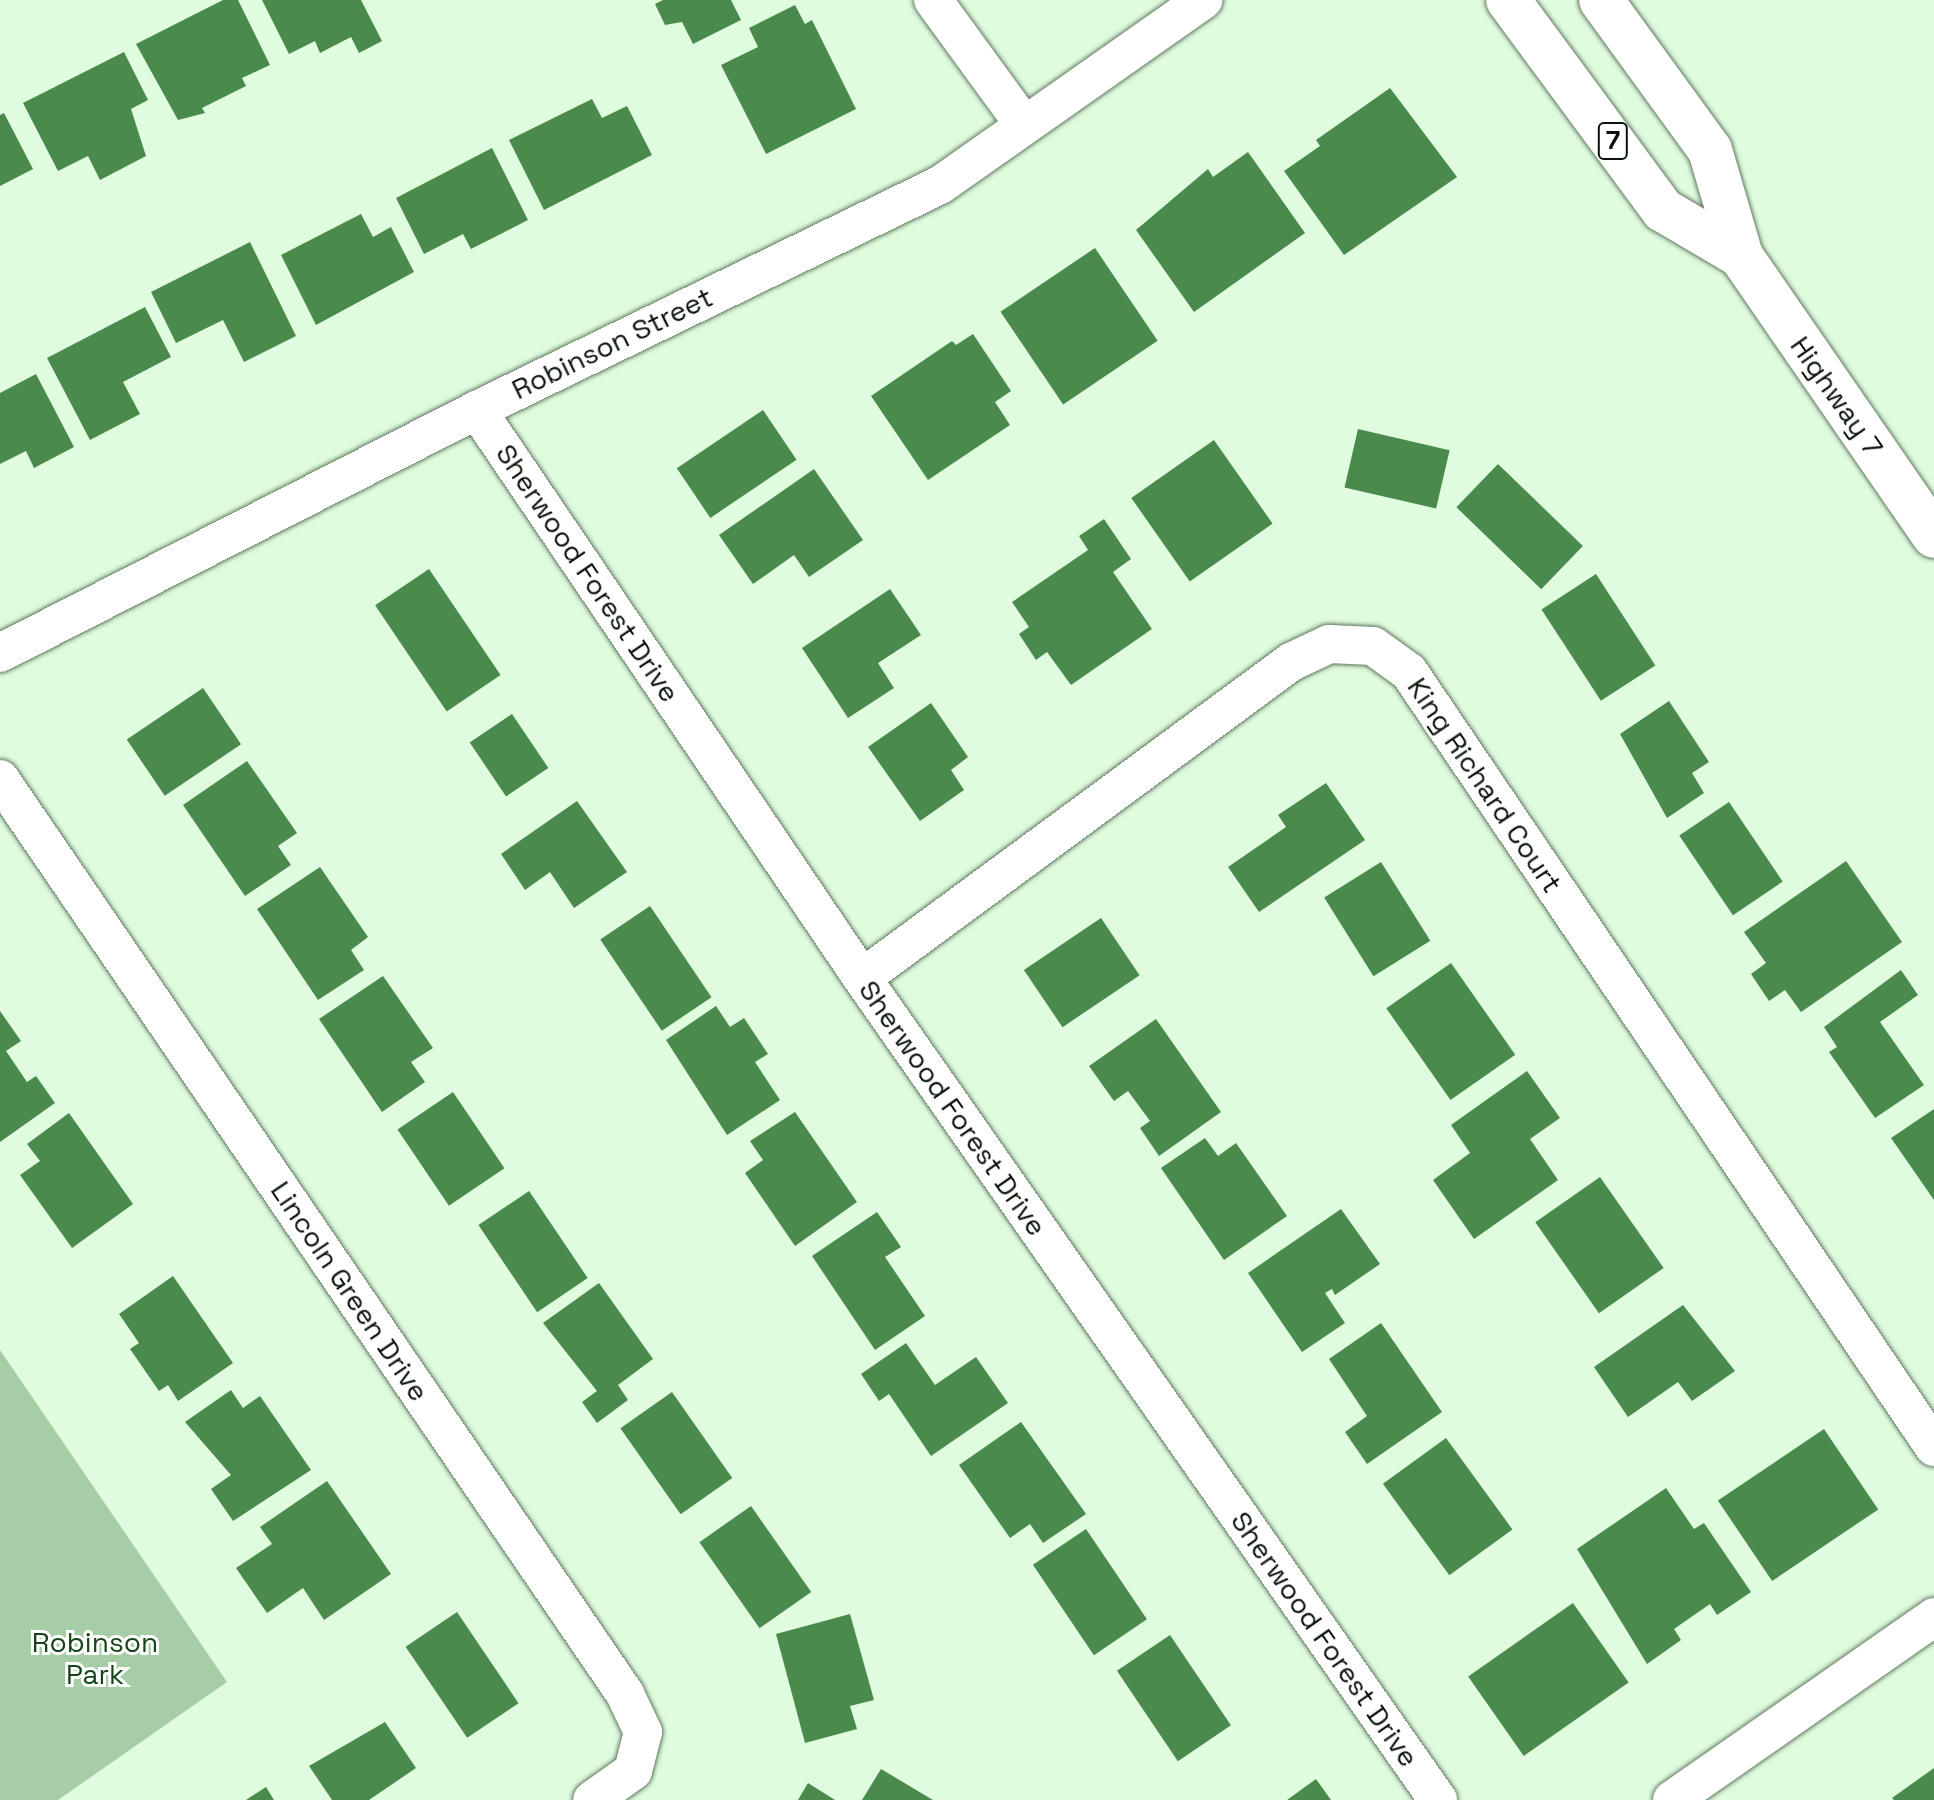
<!DOCTYPE html>
<style>
body{margin:0}
#map{position:relative;width:1934px;height:1800px;overflow:hidden;background:#e0fcdf;font-family:"Space Grotesk",sans-serif}
div>[style]{position:absolute}
.green>*{inset:0;background:#a6cda5}
.building>*{inset:0;background:#4a8a4c;transform-origin:0 0}
.roads{filter:drop-shadow(0 0 2px #607960) drop-shadow(0 0 2px #607960)}
.minor>*{height:38px;margin:-19px;padding:0 19px;transform-origin:19px;border-radius:19px;background:#fff}
.primary>*{height:44px;margin:-22px;padding:0 22px;transform-origin:22px;border-radius:22px;background:#fff}
span{translate:-50% -50%;white-space:nowrap;text-align:center;line-height:1.15;-webkit-text-stroke:6px #fff;paint-order:stroke}
.shield-label span{padding:2px 6px;background:#fff;border:2px solid;border-radius:6px;-webkit-text-stroke-width:0}
.shield-label{font-size:26px;color:#091309;font-weight:700}
.street-label{font-size:28px;color:#091309}
.park-label{font-size:28px;color:#17451a}
</style>
<div id="map">
<div class="green">
<i style="clip-path:polygon(0 1350px,227px 1682px,58px 1800px,0 1800px)"></i>
</div>
<div class="building">
<i style="clip-path:polygon(223px 0,238px 0,270px 65px,242px 78px,246px 86px,202px 108px,205px 113px,178px 120px,136px 44px)"></i>
<i style="clip-path:polygon(262px 0,361px 0,382px 41px,359px 53px,351px 37px,320px 53px,315px 41px,289px 54px)"></i>
<i style="clip-path:polygon(663px 0,731px 0,741px 20px,693px 44px,682px 22px,665px 25px,655px 4px)"></i>
<i style="clip-path:polygon(795px 5px,805px 24px,812px 20px,856px 109px,766px 154px,721px 65px,758px 47px,749px 28px)"></i>
<i style="clip-path:polygon(124px 52px,148px 100px,131px 109px,146px 156px,100px 180px,88px 156px,58px 171px,23px 103px)"></i>
<i style="clip-path:polygon(1390px 88px,1457px 177px,1344px 255px,1284px 171px,1320px 146px,1316px 140px)"></i>
<i style="clip-path:polygon(592px 99px,602px 118px,627px 106px,652px 155px,544px 210px,509px 140px)"></i>
<i style="clip-path:polygon(4px 113px,33px 169px,0 186px,0 115px)"></i>
<i style="clip-path:polygon(492px 148px,528px 220px,471px 249px,463px 234px,424px 254px,396px 198px)"></i>
<i style="clip-path:polygon(1248px 152px,1305px 233px,1194px 312px,1136px 230px,1208px 169px,1213px 177px)"></i>
<i style="clip-path:polygon(361px 214px,373px 237px,391px 227px,414px 272px,316px 325px,281px 255px)"></i>
<i style="clip-path:polygon(250px 242px,296px 336px,244px 362px,223px 320px,176px 343px,151px 292px)"></i>
<i style="left:1095px;top:248px;width:112px;height:114px;rotate:56deg"></i>
<i style="clip-path:polygon(145px 307px,171px 357px,123px 382px,140px 414px,90px 440px,47px 358px)"></i>
<i style="clip-path:polygon(973px 334px,1011px 391px,995px 402px,1010px 425px,928px 480px,871px 396px,952px 341px,956px 345px)"></i>
<i style="clip-path:polygon(36px 374px,74px 447px,34px 468px,26px 451px,0 464px,0 393px)"></i>
<i style="left:763px;top:410px;width:60px;height:104px;rotate:56deg"></i>
<i style="left:1358px;top:429px;width:94px;height:60px;rotate:13deg"></i>
<i style="left:1214px;top:440px;width:102px;height:101px;rotate:55deg"></i>
<i style="left:1498px;top:464px;width:118px;height:60px;rotate:44deg"></i>
<i style="clip-path:polygon(814px 469px,863px 540px,809px 577px,794px 555px,753px 584px,719px 535px)"></i>
<i style="clip-path:polygon(1104px 519px,1131px 559px,1113px 572px,1152px 629px,1071px 685px,1047px 652px,1036px 660px,1019px 634px,1029px 627px,1012px 602px,1088px 550px,1079px 536px)"></i>
<i style="left:429px;top:569px;width:128px;height:65px;rotate:56deg"></i>
<i style="left:1596px;top:574px;width:109px;height:65px;rotate:57deg"></i>
<i style="clip-path:polygon(890px 589px,921px 635px,878px 663px,894px 688px,848px 718px,802px 648px)"></i>
<i style="left:203px;top:688px;width:68px;height:92px;rotate:56deg"></i>
<i style="clip-path:polygon(1669px 701px,1709px 762px,1692px 773px,1704px 793px,1667px 818px,1620px 734px)"></i>
<i style="clip-path:polygon(931px 703px,968px 757px,951px 770px,964px 790px,920px 821px,868px 747px)"></i>
<i style="left:512px;top:714px;width:65px;height:51px;rotate:56deg"></i>
<i style="clip-path:polygon(247px 761px,297px 833px,278px 846px,291px 865px,245px 896px,183px 805px)"></i>
<i style="clip-path:polygon(1326px 783px,1365px 840px,1259px 912px,1228px 867px,1286px 827px,1278px 815px)"></i>
<i style="clip-path:polygon(577px 801px,627px 872px,574px 908px,550px 872px,525px 890px,501px 854px)"></i>
<i style="left:1729px;top:802px;width:96px;height:60px;rotate:56deg"></i>
<i style="clip-path:polygon(1846px 861px,1902px 942px,1801px 1012px,1785px 990px,1769px 1001px,1751px 974px,1766px 963px,1744px 932px)"></i>
<i style="left:1381px;top:862px;width:93px;height:67px;rotate:58deg"></i>
<i style="clip-path:polygon(320px 867px,368px 937px,351px 950px,364px 970px,318px 1000px,257px 909px)"></i>
<i style="left:650px;top:906px;width:110px;height:60px;rotate:56deg"></i>
<i style="left:1101px;top:918px;width:69px;height:93px;rotate:56deg"></i>
<i style="left:1451px;top:963px;width:112px;height:79px;rotate:55deg"></i>
<i style="clip-path:polygon(1901px 970px,1918px 995px,1880px 1022px,1924px 1085px,1875px 1118px,1829px 1052px,1837px 1047px,1824px 1027px)"></i>
<i style="clip-path:polygon(383px 976px,433px 1048px,411px 1062px,425px 1082px,382px 1112px,319px 1019px)"></i>
<i style="clip-path:polygon(716px 1006px,730px 1027px,744px 1018px,768px 1054px,755px 1062px,780px 1100px,727px 1135px,666px 1040px)"></i>
<i style="clip-path:polygon(0 1011px,21px 1041px,6px 1051px,27px 1082px,36px 1076px,55px 1103px,0 1142px)"></i>
<i style="clip-path:polygon(1156px 1019px,1221px 1112px,1159px 1156px,1140px 1128px,1150px 1121px,1128px 1091px,1114px 1101px,1089px 1066px)"></i>
<i style="clip-path:polygon(1527px 1071px,1560px 1118px,1530px 1139px,1558px 1180px,1474px 1239px,1433px 1180px,1470px 1153px,1451px 1125px)"></i>
<i style="left:453px;top:1092px;width:92px;height:67px;rotate:56deg"></i>
<i style="clip-path:polygon(1934px 1109px,1934px 1200px,1891px 1138px)"></i>
<i style="clip-path:polygon(795px 1112px,857px 1202px,795px 1246px,745px 1173px,763px 1160px,750px 1141px)"></i>
<i style="clip-path:polygon(69px 1113px,133px 1204px,72px 1248px,20px 1175px,40px 1161px,27px 1144px)"></i>
<i style="clip-path:polygon(1205px 1138px,1218px 1156px,1236px 1143px,1287px 1216px,1224px 1260px,1161px 1168px)"></i>
<i style="left:1600px;top:1177px;width:111px;height:79px;rotate:55deg"></i>
<i style="left:529px;top:1191px;width:105px;height:61px;rotate:56deg"></i>
<i style="clip-path:polygon(1341px 1209px,1380px 1264px,1335px 1295px,1332px 1289px,1325px 1293px,1345px 1323px,1302px 1352px,1248px 1273px)"></i>
<i style="clip-path:polygon(877px 1212px,901px 1247px,885px 1257px,925px 1316px,875px 1350px,812px 1256px)"></i>
<i style="clip-path:polygon(173px 1276px,233px 1363px,178px 1401px,168px 1385px,159px 1391px,130px 1349px,139px 1343px,119px 1314px)"></i>
<i style="clip-path:polygon(599px 1283px,653px 1359px,618px 1385px,628px 1400px,597px 1423px,582px 1402px,597px 1391px,543px 1323px)"></i>
<i style="clip-path:polygon(1683px 1305px,1735px 1371px,1692px 1401px,1678px 1382px,1628px 1417px,1594px 1367px)"></i>
<i style="clip-path:polygon(1381px 1323px,1442px 1412px,1367px 1464px,1345px 1432px,1367px 1416px,1329px 1359px)"></i>
<i style="clip-path:polygon(906px 1343px,935px 1385px,976px 1357px,1008px 1403px,931px 1456px,889px 1394px,879px 1401px,861px 1374px)"></i>
<i style="clip-path:polygon(231px 1390px,243px 1408px,260px 1396px,311px 1470px,233px 1521px,211px 1489px,231px 1475px,185px 1422px)"></i>
<i style="left:672px;top:1392px;width:105px;height:63px;rotate:55deg"></i>
<i style="clip-path:polygon(1021px 1422px,1086px 1514px,1043px 1543px,1030px 1524px,1010px 1538px,959px 1465px)"></i>
<i style="left:1824px;top:1429px;width:97px;height:128px;rotate:56deg"></i>
<i style="left:1446px;top:1438px;width:113px;height:78px;rotate:54deg"></i>
<i style="clip-path:polygon(327px 1481px,391px 1574px,324px 1620px,303px 1588px,267px 1613px,236px 1568px,272px 1544px,260px 1527px)"></i>
<i style="clip-path:polygon(1666px 1488px,1694px 1529px,1704px 1523px,1751px 1592px,1717px 1615px,1710px 1604px,1674px 1629px,1681px 1640px,1647px 1664px,1577px 1549px)"></i>
<i style="left:751px;top:1506px;width:105px;height:63px;rotate:55deg"></i>
<i style="left:1086px;top:1529px;width:109px;height:64px;rotate:56deg"></i>
<i style="left:1573px;top:1603px;width:97px;height:128px;rotate:55deg"></i>
<i style="left:457px;top:1612px;width:110px;height:62px;rotate:56deg"></i>
<i style="clip-path:polygon(850px 1614px,874px 1700px,850px 1706px,857px 1729px,805px 1743px,776px 1634px)"></i>
<i style="left:1170px;top:1635px;width:109px;height:64px;rotate:56deg"></i>
<i style="clip-path:polygon(385px 1722px,416px 1768px,369px 1800px,332px 1800px,309px 1766px)"></i>
<i style="clip-path:polygon(1934px 1768px,1934px 1800px,1894px 1800px,1892px 1798px)"></i>
<i style="clip-path:polygon(881px 1769px,933px 1800px,862px 1800px)"></i>
<i style="clip-path:polygon(1316px 1779px,1331px 1800px,1287px 1800px)"></i>
<i style="clip-path:polygon(808px 1783px,835px 1800px,798px 1800px)"></i>
<i style="clip-path:polygon(266px 1787px,274px 1800px,246px 1800px)"></i>
</div>
<div class="roads">
<div class="minor">
<i style="left:933px;top:0;width:155px;rotate:53.9deg"></i>
<i style="left:477px;top:410px;width:686px;rotate:55.87deg"></i>
<i style="left:862px;top:978px;width:1004px;rotate:54.98deg"></i>
<i style="left:0;top:653px;width:535px;rotate:-27deg"></i>
<i style="left:477px;top:410px;width:515px;rotate:-25.92deg"></i>
<i style="left:940px;top:185px;width:322px;rotate:-35.1deg"></i>
<i style="left:0;top:779px;width:1108px;rotate:55.66deg"></i>
<i style="left:625px;top:1694px;width:42px;rotate:64.7deg"></i>
<i style="left:643px;top:1732px;width:40px;rotate:104.4deg"></i>
<i style="left:633px;top:1771px;width:50px;rotate:144.7deg"></i>
<i style="left:862px;top:978px;width:533px;rotate:-36.38deg"></i>
<i style="left:1291px;top:662px;width:42px;rotate:-25.3deg"></i>
<i style="left:1329px;top:644px;width:44px;rotate:2.6deg"></i>
<i style="left:1373px;top:646px;width:44px;rotate:35.8deg"></i>
<i style="left:1409px;top:672px;width:936px;rotate:55.89deg"></i>
<i style="left:1672px;top:1800px;width:320px;rotate:-34.9deg"></i>
</div>
<div class="primary">
<i style="left:1508px;top:0;width:261px;rotate:53.6deg"></i>
<i style="left:1663px;top:210px;width:91px;rotate:30.5deg"></i>
<i style="left:1601px;top:0;width:185px;rotate:54deg"></i>
<i style="left:1710px;top:150px;width:110px;rotate:73.7deg"></i>
<i style="left:1741px;top:256px;width:340px;rotate:55.4deg"></i>
</div>
</div>
<div class="shield-label">
<span style="left:1613px;top:141px">7</span>
</div>
<div class="street-label">
<span style="left:612px;top:343px;rotate:-26deg">Robinson Street</span>
<span style="left:1837px;top:396px;rotate:55deg">Highway 7</span>
<span style="left:588px;top:573px;rotate:56deg">Sherwood Forest Drive</span>
<span style="left:1485px;top:785px;rotate:56deg">King Richard Court</span>
<span style="left:953px;top:1108px;rotate:55deg">Sherwood Forest Drive</span>
<span style="left:350px;top:1291px;rotate:56deg">Lincoln Green Drive</span>
<span style="left:1325px;top:1639px;rotate:55deg">Sherwood Forest Drive</span>
</div>
<div class="park-label">
<span style="left:95px;top:1658px">Robinson<br>Park</span>
</div>
</div>
